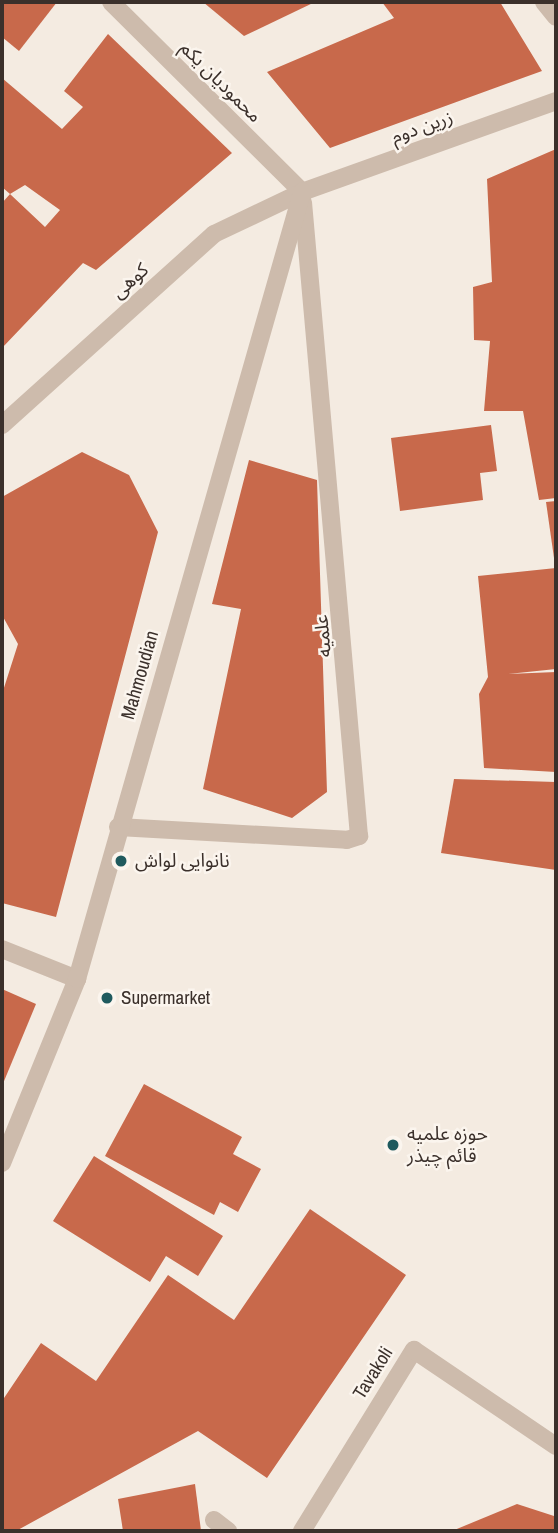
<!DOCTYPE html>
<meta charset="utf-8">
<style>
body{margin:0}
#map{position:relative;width:558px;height:1533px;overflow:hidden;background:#f4ebe1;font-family:"Archivo Narrow","Noto Sans Arabic",sans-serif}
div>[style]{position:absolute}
.building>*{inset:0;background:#c8694b}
.street>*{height:18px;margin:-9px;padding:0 9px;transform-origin:9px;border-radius:9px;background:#cdbbac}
.dots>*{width:19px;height:19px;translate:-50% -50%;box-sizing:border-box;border:4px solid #fbf5ee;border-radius:50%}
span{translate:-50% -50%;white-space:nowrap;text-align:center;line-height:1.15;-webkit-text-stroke:5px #fbf5ee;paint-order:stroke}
.street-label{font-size:19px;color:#3b302b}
.poi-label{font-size:19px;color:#3b302b}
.left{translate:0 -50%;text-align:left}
.frame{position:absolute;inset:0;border:4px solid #3b302b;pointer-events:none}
</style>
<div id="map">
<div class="building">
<i style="clip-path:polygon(2px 2px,57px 2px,19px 51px,2px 37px)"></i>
<i style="clip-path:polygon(203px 2px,315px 2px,244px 36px)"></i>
<i style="clip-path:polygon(382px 2px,500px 2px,542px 71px,330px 148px,267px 72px,394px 18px)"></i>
<i style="clip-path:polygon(evenodd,108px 34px,232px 153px,96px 270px,83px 263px,2px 348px,2px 203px,10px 194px,2px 187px,2px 78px,62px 129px,83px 107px,64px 91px,108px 34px,25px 185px,60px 210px,45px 227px,10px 194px,25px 185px)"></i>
<i style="clip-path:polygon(556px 149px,556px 498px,539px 500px,523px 411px,484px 411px,490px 341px,474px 340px,473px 287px,492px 282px,487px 179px)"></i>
<i style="clip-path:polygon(491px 425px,497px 471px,480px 473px,483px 500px,400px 511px,391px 438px)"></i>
<i style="clip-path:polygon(82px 452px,129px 475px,158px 532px,56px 917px,2px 903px,2px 694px,18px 644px,2px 615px,2px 497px)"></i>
<i style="clip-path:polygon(249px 460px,317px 480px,327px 792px,292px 818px,203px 789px,241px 609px,212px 604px)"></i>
<i style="clip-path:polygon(556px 501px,556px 565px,555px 565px,546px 502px)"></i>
<i style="clip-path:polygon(556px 568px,556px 669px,508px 674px,556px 672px,556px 772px,484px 768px,479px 694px,488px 677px,478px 576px)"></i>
<i style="clip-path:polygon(454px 779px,556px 782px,556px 870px,441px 853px)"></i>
<i style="clip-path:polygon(2px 989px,36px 1004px,2px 1086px)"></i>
<i style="clip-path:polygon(144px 1084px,242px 1137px,233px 1154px,261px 1169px,238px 1212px,220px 1202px,214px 1215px,105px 1156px)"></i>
<i style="clip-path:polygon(94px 1156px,223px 1236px,198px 1276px,166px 1256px,150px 1282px,53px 1221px)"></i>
<i style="clip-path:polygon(310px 1209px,406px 1275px,267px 1478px,198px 1431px,16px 1531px,2px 1531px,2px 1401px,41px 1343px,96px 1381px,168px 1275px,234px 1320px)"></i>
<i style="clip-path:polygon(195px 1484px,201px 1531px,123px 1531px,118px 1499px)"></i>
<i style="clip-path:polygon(517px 1504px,554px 1516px,556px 1531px,452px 1531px)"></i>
</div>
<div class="street">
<i style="left:111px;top:2px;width:269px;rotate:44.8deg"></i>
<i style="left:544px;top:2px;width:19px;rotate:51deg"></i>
<i style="left:2px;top:425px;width:285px;rotate:-42deg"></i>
<i style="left:214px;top:234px;width:98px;rotate:-25.5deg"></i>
<i style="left:302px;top:192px;width:270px;rotate:-19.7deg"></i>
<i style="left:118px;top:827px;width:229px;rotate:3.2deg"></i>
<i style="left:347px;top:840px;width:13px;rotate:-18deg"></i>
<i style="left:359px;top:836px;width:636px;rotate:-95.05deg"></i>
<i style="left:2px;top:949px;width:81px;rotate:21.8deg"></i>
<i style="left:2px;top:1163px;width:199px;rotate:-67.8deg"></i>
<i style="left:77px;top:979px;width:819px;rotate:-74.04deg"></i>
<i style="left:214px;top:1520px;width:18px;rotate:38deg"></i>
<i style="left:302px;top:1531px;width:213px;rotate:-58.3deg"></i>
<i style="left:414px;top:1350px;width:171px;rotate:34.1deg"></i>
</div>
<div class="dots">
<i style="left:121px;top:861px;background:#1f5a5e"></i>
<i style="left:107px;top:998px;background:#1f5a5e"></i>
<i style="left:393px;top:1145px;background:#1f5a5e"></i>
</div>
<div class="street-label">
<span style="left:221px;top:82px;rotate:45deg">محمودیان یکم</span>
<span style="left:422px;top:127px;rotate:-20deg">زرین دوم</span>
<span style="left:130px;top:281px;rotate:-42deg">کوهی</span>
<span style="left:323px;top:636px;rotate:-95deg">علمیه</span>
<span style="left:140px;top:675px;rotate:-74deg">Mahmoudian</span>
<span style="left:373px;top:1373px;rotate:-58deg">Tavakoli</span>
</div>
<div class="poi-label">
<span class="left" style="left:135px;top:861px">نانوایی لواش</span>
<span class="left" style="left:121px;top:998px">Supermarket</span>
<span class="left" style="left:407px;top:1145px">حوزه علمیه<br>قائم چیذر</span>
</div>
<div class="frame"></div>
</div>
